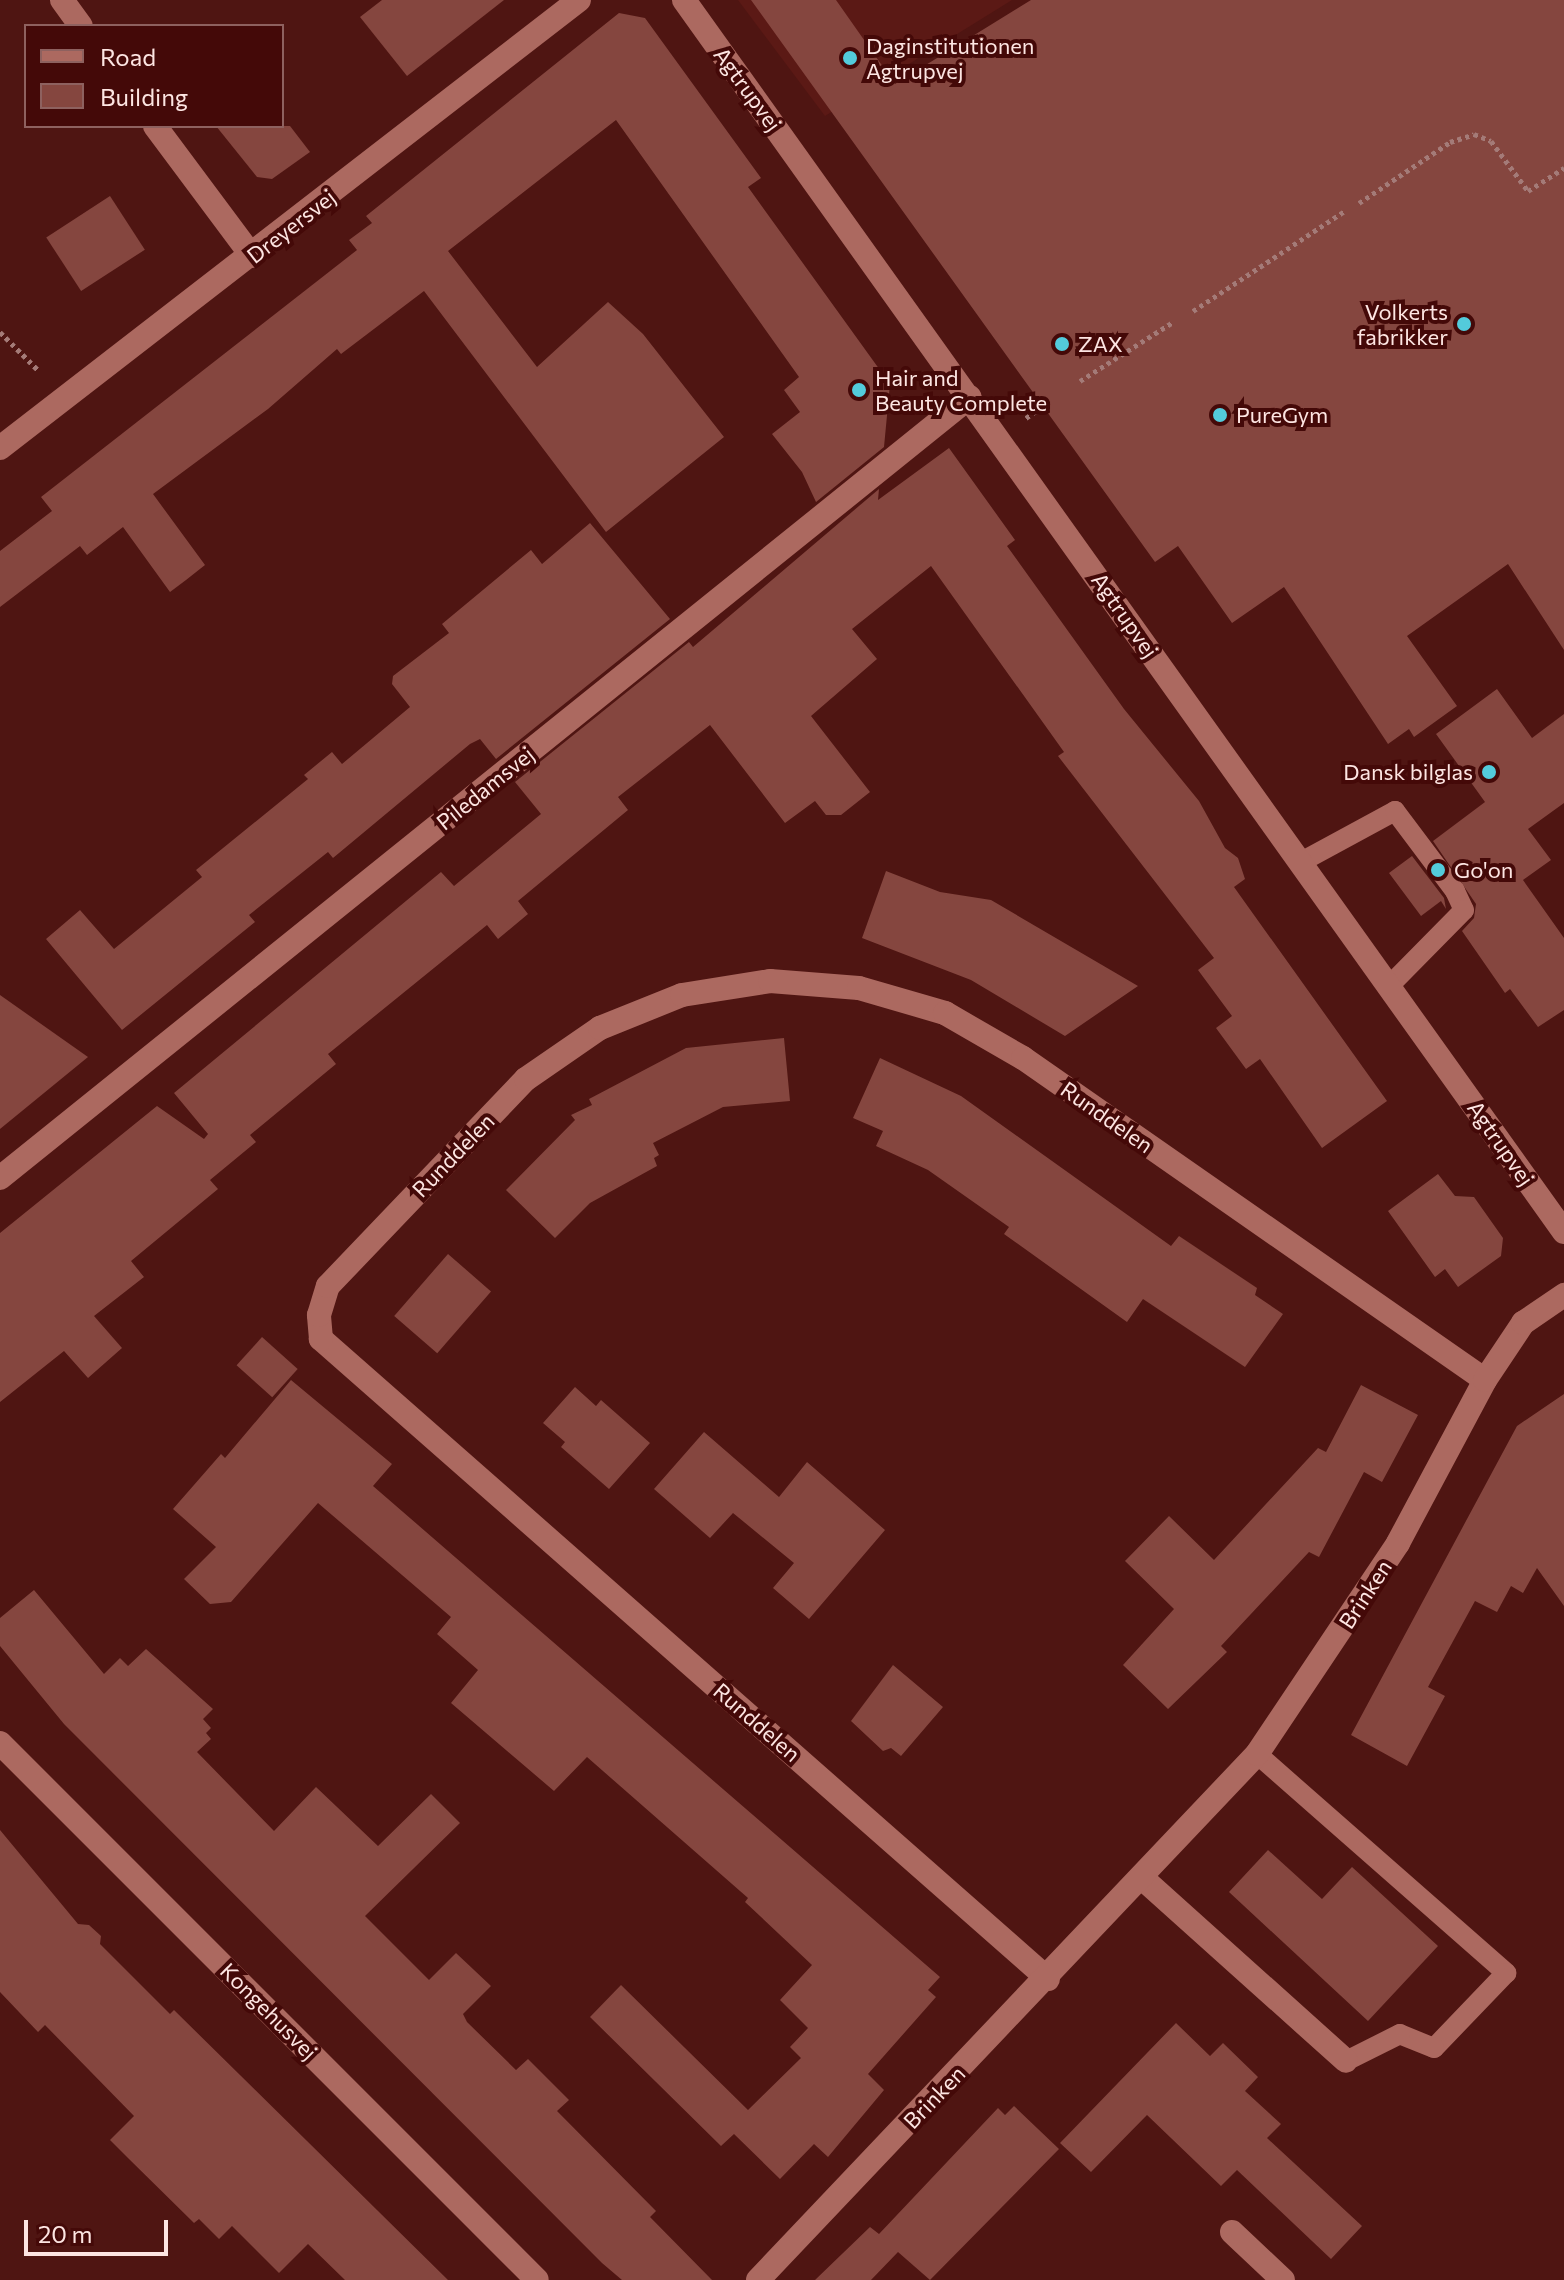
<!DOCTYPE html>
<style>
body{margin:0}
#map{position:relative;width:1564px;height:2280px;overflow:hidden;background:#4f1512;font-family:Commissioner,sans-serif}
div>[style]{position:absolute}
.built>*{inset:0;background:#5b1915}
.building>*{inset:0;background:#85463f;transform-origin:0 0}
.path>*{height:5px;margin-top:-2.5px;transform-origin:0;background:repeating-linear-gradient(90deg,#a47b78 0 4px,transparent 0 8px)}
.service>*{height:20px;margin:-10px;padding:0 10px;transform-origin:10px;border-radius:10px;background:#ac6960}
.minor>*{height:24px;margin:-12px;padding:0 12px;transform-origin:12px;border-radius:12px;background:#ac6960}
.tertiary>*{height:24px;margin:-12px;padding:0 12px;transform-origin:12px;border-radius:12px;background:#ac6960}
.dots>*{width:22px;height:22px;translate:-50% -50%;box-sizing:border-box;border:4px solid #440908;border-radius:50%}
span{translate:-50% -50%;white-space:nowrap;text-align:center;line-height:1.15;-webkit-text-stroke:8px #440908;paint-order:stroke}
.poi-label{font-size:22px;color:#fde5e2}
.left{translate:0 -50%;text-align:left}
.right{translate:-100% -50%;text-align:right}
.street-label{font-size:22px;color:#fde5e2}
.legend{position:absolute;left:24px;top:24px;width:260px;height:104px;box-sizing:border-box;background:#440908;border:2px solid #8e615f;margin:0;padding:10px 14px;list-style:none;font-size:24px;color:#fde5e2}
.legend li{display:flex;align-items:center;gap:16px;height:40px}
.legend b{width:40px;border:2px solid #8e615f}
.scale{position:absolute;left:24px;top:2220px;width:144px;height:36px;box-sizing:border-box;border:4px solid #fde5e2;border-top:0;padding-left:10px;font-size:24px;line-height:28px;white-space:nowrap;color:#fde5e2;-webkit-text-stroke:6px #440908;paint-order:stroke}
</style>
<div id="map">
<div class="built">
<i style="clip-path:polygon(738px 0,1012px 0,825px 116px)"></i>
</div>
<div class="building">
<i style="clip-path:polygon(382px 0,504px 0,407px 76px,360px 17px)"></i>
<i style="clip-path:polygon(751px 0,836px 0,895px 84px,1031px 0,1564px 0,1564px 650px,1508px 564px,1407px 636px,1457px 706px,1414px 737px,1409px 729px,1388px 744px,1284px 587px,1232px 623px,1178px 546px,1155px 562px)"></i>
<i style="clip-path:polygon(619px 13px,645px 18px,761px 178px,748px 187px,890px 384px,884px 447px,816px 502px,802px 472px,772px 434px,800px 412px,784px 390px,799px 377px,616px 120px,448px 251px,537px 367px,608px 302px,643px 334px,724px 437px,606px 532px,424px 291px,341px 354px,337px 349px,268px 409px,153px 494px,205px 565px,186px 580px,170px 592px,123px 527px,87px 555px,80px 546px,0 607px,0 551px,52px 511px,41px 497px,357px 250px,349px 240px,372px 223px,366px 216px)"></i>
<i style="clip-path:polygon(216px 126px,290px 126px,310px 152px,272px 179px,257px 177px)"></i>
<i style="left:110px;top:196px;width:64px;height:76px;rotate:57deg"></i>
<i style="clip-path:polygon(949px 448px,1015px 540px,1007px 546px,1124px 709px,1199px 801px,1225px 848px,1238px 858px,1245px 879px,1234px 887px,1387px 1101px,1322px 1148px,1260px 1059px,1246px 1069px,1216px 1028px,1232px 1016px,1198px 970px,1214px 958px,1058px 756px,1064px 752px,931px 566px,852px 629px,877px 659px,811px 716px,870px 792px,841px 815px,826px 815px,815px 801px,785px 823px,710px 725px,618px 797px,628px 810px,518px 901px,528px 914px,498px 939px,487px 925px,328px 1054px,336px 1064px,250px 1135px,256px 1142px,210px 1180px,218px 1189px,131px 1261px,144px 1277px,94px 1316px,122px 1348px,88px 1378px,64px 1351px,0 1402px,0 1233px,157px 1106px,204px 1139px,208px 1134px,174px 1093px,441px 872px,454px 886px,541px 814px,515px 782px,689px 642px,693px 647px,879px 489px,878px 500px)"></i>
<i style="clip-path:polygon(590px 523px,670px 619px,496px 759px,480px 739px,470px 744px,333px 858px,328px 852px,249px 915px,255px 922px,122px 1030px,46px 939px,80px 910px,114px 949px,202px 877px,196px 870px,308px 779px,304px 775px,332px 752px,342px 764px,410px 707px,392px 684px,393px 676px,449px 633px,442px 624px,531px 550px,542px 564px)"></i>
<i style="clip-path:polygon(1497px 689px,1532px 738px,1564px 714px,1564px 803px,1528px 829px,1551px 860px,1523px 880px,1564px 938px,1564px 1010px,1538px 1027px,1510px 989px,1505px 993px,1462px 931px,1474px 918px,1476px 904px,1433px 841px,1485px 802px,1436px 734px)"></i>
<i style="clip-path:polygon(1412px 856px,1444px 898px,1446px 909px,1441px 901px,1421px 916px,1389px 873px)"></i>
<i style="clip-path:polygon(886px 871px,940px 892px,991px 900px,1138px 986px,1065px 1036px,971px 980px,862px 938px)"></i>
<i style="clip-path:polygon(0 995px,88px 1057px,0 1129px)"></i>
<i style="clip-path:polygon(784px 1038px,790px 1101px,723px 1107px,653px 1143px,659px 1155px,654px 1158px,657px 1166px,590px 1203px,555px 1238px,506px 1190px,575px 1120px,571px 1115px,592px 1105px,589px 1099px,686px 1048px)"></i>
<i style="clip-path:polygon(880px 1058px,961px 1096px,1171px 1246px,1179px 1236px,1257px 1288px,1255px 1295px,1283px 1314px,1245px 1367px,1143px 1299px,1127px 1322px,1004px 1234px,1009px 1227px,928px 1170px,876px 1146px,883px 1131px,853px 1118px)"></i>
<i style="clip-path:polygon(1438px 1174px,1455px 1196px,1474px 1197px,1503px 1238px,1501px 1256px,1458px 1287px,1445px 1269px,1435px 1277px,1388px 1211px)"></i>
<i style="left:448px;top:1254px;width:57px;height:82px;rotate:41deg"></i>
<i style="left:262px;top:1337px;width:48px;height:38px;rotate:42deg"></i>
<i style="clip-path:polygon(291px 1380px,392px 1464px,373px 1486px,940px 1977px,928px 1990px,936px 1997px,868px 2074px,884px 2090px,828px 2157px,814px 2144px,780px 2179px,734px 2134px,721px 2146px,590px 2017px,621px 1985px,748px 2110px,801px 2058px,790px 2047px,808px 2028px,780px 2000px,812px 1965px,745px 1902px,748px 1898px,587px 1757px,554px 1791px,451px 1703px,478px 1670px,437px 1634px,451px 1617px,318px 1503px,231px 1602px,210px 1604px,184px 1579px,216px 1547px,173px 1509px,221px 1454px,225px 1458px)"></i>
<i style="clip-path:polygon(1361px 1385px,1418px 1415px,1382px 1482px,1364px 1472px,1319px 1557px,1309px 1552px,1221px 1646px,1227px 1652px,1168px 1709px,1123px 1665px,1174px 1609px,1125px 1561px,1169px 1516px,1214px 1560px,1318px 1448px,1326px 1452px)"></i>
<i style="clip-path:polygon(575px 1387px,596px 1406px,601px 1400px,650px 1443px,609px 1489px,561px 1447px,565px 1442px,543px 1423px)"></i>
<i style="clip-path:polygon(1564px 1394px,1564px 1606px,1537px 1568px,1523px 1593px,1511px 1586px,1497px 1612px,1475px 1601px,1428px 1687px,1445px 1696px,1407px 1766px,1351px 1735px,1517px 1426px)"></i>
<i style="clip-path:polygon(704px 1432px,779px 1497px,807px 1462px,885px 1530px,809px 1619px,773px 1588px,794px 1563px,733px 1513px,710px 1538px,654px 1489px)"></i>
<i style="clip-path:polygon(34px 1590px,104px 1674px,120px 1658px,128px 1666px,146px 1649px,213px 1709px,203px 1719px,211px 1728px,206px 1733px,211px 1739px,197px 1752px,274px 1831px,316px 1787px,378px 1846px,431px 1794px,460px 1823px,365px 1916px,429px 1980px,456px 1953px,491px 1986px,463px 2014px,467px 2022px,516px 2070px,528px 2059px,569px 2100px,557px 2111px,656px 2211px,650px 2217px,712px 2280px,622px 2280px,602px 2263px,64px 1724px,0 1646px,0 1618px)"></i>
<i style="clip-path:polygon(893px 1665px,943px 1707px,901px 1756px,891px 1748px,883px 1751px,851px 1721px)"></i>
<i style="clip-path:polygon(0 1830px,78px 1924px,89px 1925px,101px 1936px,100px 1944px,170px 2014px,174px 2010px,448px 2280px,345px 2280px,308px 2244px,279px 2273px,232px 2226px,219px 2239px,199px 2219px,194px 2223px,129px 2159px,110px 2140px,134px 2116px,45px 2025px,38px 2032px,0 1992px)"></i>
<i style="clip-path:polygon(1268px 1850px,1322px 1899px,1352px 1867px,1438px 1946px,1368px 2021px,1229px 1892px)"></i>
<i style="clip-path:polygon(1176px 2023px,1210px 2056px,1223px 2043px,1258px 2077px,1245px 2091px,1281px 2124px,1267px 2138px,1362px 2226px,1331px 2259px,1237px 2170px,1221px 2186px,1147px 2115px,1091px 2172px,1060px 2143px)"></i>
<i style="clip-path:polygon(1014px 2106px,1059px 2149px,930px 2280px,898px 2252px,871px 2280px,815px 2280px,870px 2227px,879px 2234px,998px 2108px,1005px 2115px)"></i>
</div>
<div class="path">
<i style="left:1359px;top:203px;width:110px;rotate:-33.8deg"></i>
<i style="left:1450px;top:142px;width:25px;rotate:-18deg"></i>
<i style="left:1474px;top:134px;width:18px;rotate:22deg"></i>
<i style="left:1491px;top:141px;width:62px;rotate:53.5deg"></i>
<i style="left:1528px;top:191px;width:43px;rotate:-32.6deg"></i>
<i style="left:1193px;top:311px;width:183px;rotate:-33.4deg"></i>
<i style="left:0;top:332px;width:55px;rotate:45deg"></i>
<i style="left:1080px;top:381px;width:110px;rotate:-32.4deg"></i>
<i style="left:1026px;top:418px;width:21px;rotate:-35deg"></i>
</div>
<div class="service">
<i style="left:1301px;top:862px;width:107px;rotate:-28.5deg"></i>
<i style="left:1395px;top:811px;width:100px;rotate:53.1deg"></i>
<i style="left:1455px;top:891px;width:21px;rotate:65deg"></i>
<i style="left:1464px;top:910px;width:107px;rotate:134.6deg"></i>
<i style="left:1257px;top:1754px;width:332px;rotate:41.3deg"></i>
<i style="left:1506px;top:1973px;width:104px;rotate:133.8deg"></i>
<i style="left:1434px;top:2048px;width:37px;rotate:-158deg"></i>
<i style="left:1400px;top:2034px;width:60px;rotate:153.4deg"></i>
</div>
<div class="minor">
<i style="left:62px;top:0;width:32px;rotate:54deg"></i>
<i style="left:155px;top:126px;width:162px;rotate:53.3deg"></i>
<i style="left:0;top:448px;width:732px;rotate:-37.73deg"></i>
<i style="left:0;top:1178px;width:1245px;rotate:-38.84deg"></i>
<i style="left:0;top:1743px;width:759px;rotate:45deg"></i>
<i style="left:1141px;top:1877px;width:275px;rotate:41.9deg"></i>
<i style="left:1048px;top:1979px;width:969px;rotate:-138.64deg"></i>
<i style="left:321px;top:1339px;width:24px;rotate:-95deg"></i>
<i style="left:319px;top:1315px;width:30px;rotate:-73deg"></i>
<i style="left:328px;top:1286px;width:286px;rotate:-46.3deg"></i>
<i style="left:526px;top:1079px;width:90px;rotate:-34.6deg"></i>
<i style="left:600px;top:1028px;width:88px;rotate:-21.9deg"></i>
<i style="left:682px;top:995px;width:89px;rotate:-9deg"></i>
<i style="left:770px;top:981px;width:89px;rotate:4.5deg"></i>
<i style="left:859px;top:988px;width:90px;rotate:16.2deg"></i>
<i style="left:945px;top:1013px;width:90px;rotate:30deg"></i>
<i style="left:1023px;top:1058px;width:563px;rotate:34.88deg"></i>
<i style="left:1232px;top:2232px;width:70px;rotate:43.3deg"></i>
<i style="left:758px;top:2280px;width:725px;rotate:-46.51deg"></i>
<i style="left:1257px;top:1754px;width:254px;rotate:-56.2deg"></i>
<i style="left:1398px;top:1543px;width:185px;rotate:-61.9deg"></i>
<i style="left:1485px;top:1380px;width:69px;rotate:-56.3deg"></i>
<i style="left:1523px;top:1323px;width:50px;rotate:-34.3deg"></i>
</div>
<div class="tertiary">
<i style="left:684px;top:0;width:1514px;rotate:54.46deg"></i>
</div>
<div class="dots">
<i style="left:850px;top:58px;background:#53cbdb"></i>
<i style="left:1464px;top:324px;background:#53cbdb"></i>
<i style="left:1062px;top:344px;background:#53cbdb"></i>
<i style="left:859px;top:390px;background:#53cbdb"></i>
<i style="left:1220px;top:415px;background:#53cbdb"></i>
<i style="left:1489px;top:772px;background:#53cbdb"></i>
<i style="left:1438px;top:870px;background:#53cbdb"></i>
</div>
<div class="poi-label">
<span class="left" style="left:866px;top:58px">Daginstitutionen<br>Agtrupvej</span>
<span class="right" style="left:1448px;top:324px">Volkerts<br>fabrikker</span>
<span class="left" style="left:1078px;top:344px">ZAX</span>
<span class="left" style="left:875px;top:390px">Hair and<br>Beauty Complete</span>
<span class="left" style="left:1236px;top:415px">PureGym</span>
<span class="right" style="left:1473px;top:772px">Dansk bilglas</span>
<span class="left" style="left:1454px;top:870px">Go'on</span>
</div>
<div class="street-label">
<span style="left:748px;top:89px;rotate:54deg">Agtrupvej</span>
<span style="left:291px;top:226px;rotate:-38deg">Dreyersvej</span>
<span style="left:1125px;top:615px;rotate:55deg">Agtrupvej</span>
<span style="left:485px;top:788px;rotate:-39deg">Piledamsvej</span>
<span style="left:1107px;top:1117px;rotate:35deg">Runddelen</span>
<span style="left:1501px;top:1143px;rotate:55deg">Agtrupvej</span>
<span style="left:453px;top:1155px;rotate:-46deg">Runddelen</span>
<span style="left:1365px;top:1594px;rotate:-57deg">Brinken</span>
<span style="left:757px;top:1722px;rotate:41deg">Runddelen</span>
<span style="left:269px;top:2011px;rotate:45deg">Kongehusvej</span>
<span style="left:934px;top:2097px;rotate:-46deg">Brinken</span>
</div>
<ul class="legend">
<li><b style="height:10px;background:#ac6960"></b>Road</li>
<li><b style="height:22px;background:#85463f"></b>Building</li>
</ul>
<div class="scale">20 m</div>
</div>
